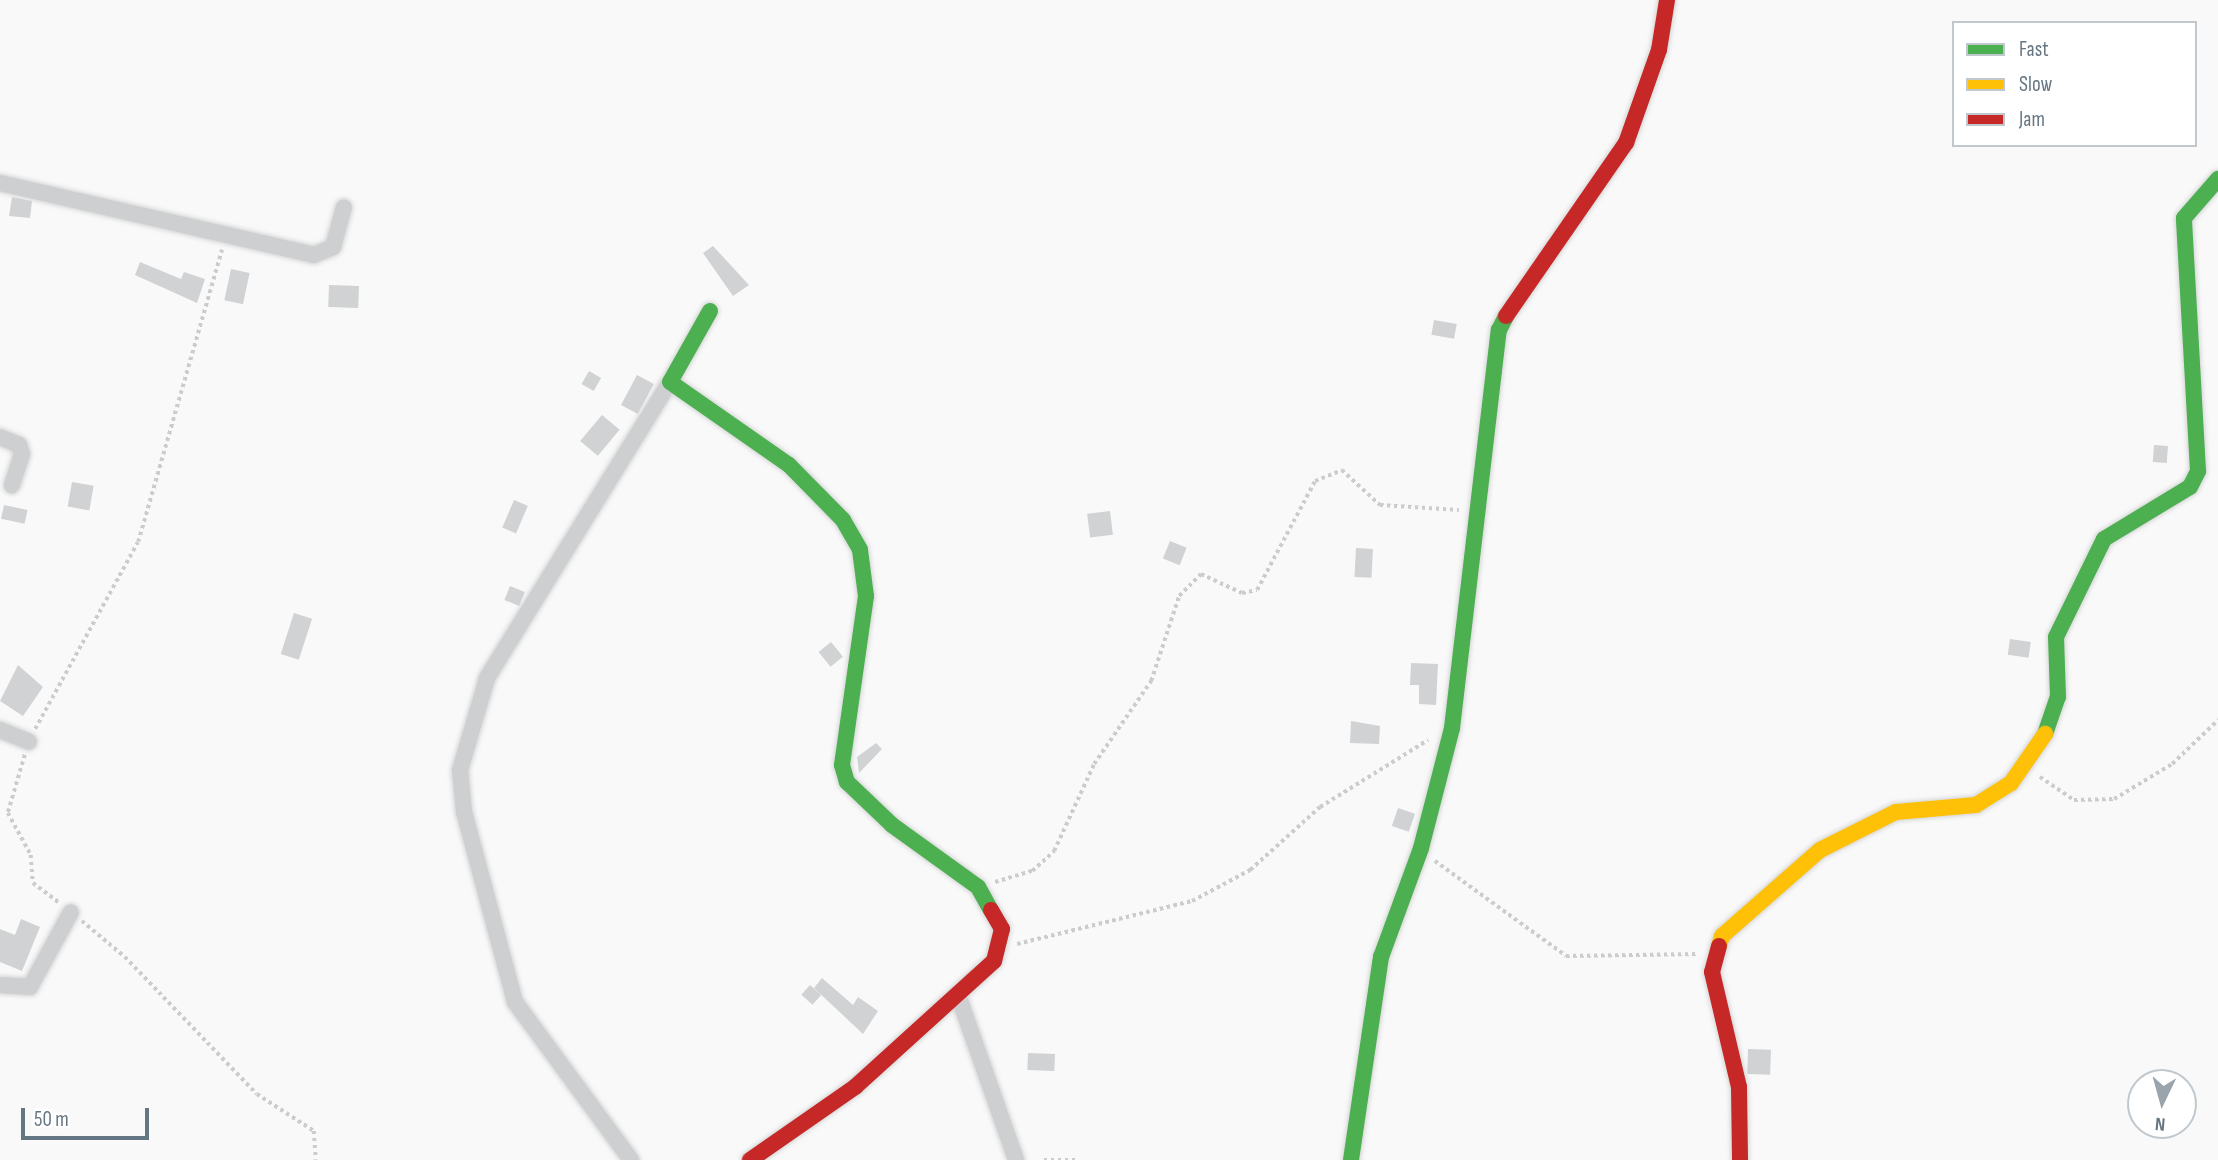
<!DOCTYPE html>
<style>
body{margin:0}
#map{position:relative;width:2218px;height:1160px;overflow:hidden;background:#f9f9f9;font-family:"Sofia Sans Condensed",sans-serif}
div>[style]{position:absolute}
.building>*{inset:0;background:#d0d2d3;transform-origin:0 0}
.path>*{height:3.5px;margin-top:-1.75px;transform-origin:0;background:repeating-linear-gradient(90deg,#cbcccd 0 3.5px,transparent 0 7px)}
.roads{filter:drop-shadow(0 0 2px #d5d6d7) drop-shadow(0 0 2px #d5d6d7)}
.street>*{height:16px;margin:-8px;padding:0 8px;transform-origin:8px;border-radius:8px;background:#cecfd0}
.fast>*{height:16px;margin:-8px;padding:0 8px;transform-origin:8px;border-radius:8px;background:#4caf50}
.slow>*{height:16px;margin:-8px;padding:0 8px;transform-origin:8px;border-radius:8px;background:#ffc107}
.jam>*{height:16px;margin:-8px;padding:0 8px;transform-origin:8px;border-radius:8px;background:#c62828}
span{translate:-50% -50%;white-space:nowrap;text-align:center;line-height:1.15;-webkit-text-stroke:7px #fff;paint-order:stroke}
.legend{position:absolute;left:1952px;top:21px;width:245px;height:126px;box-sizing:border-box;background:#fff;border:2px solid #c1c8cd;margin:0;padding:9px 12px;list-style:none;font-size:21px;color:#657683}
.legend li{display:flex;align-items:center;gap:14px;height:35px}
.legend b{width:35px;border:2px solid #c1c8cd}
.north{position:absolute;left:2127px;top:1069px;width:70px;height:70px;box-sizing:border-box;background:#fff;border:2px solid #c1c8cd;border-radius:50%;rotate:185deg;font-size:19px;font-weight:700;line-height:28px;text-align:center;color:#657683}
.north::after{content:'';display:block;margin:auto;width:24px;height:32px;background:#99a4ac;clip-path:polygon(50% 0,100% 100%,50% 72%,0 100%)}
.scale{position:absolute;left:21px;top:1108px;width:128px;height:32px;box-sizing:border-box;border:4px solid #657683;border-top:0;padding-left:9px;font-size:21px;line-height:24px;white-space:nowrap;color:#657683;-webkit-text-stroke:5px #fff;paint-order:stroke}
</style>
<div id="map">
<div class="building">
<i style="clip-path:polygon(12px 197px,32px 201px,30px 218px,9px 216px)"></i>
<i style="clip-path:polygon(713px 246px,749px 285px,733px 296px,703px 253px)"></i>
<i style="clip-path:polygon(140px 262px,181px 279px,184px 272px,205px 279px,197px 303px,135px 275px)"></i>
<i style="left:231px;top:269px;width:19px;height:32px;rotate:12deg"></i>
<i style="left:329px;top:285px;width:30px;height:22px;rotate:2deg"></i>
<i style="left:1434px;top:320px;width:23px;height:15px;rotate:10deg"></i>
<i style="left:589px;top:371px;width:14px;height:15px;rotate:30deg"></i>
<i style="left:637px;top:375px;width:19px;height:34px;rotate:28deg"></i>
<i style="left:602px;top:415px;width:23px;height:34px;rotate:40deg"></i>
<i style="left:2154px;top:445px;width:14px;height:17px;rotate:4deg"></i>
<i style="left:72px;top:482px;width:22px;height:25px;rotate:10deg"></i>
<i style="left:514px;top:500px;width:15px;height:30px;rotate:23deg"></i>
<i style="left:4px;top:505px;width:24px;height:14px;rotate:12deg"></i>
<i style="left:1110px;top:511px;width:24px;height:23px;rotate:83deg"></i>
<i style="left:1170px;top:541px;width:18px;height:19px;rotate:22deg"></i>
<i style="left:1356px;top:548px;width:17px;height:29px;rotate:3deg"></i>
<i style="left:510px;top:586px;width:16px;height:15px;rotate:22deg"></i>
<i style="left:294px;top:613px;width:19px;height:43px;rotate:18deg"></i>
<i style="left:2010px;top:639px;width:21px;height:16px;rotate:8deg"></i>
<i style="left:831px;top:642px;width:19px;height:16px;rotate:51deg"></i>
<i style="clip-path:polygon(1411px 663px,1438px 664px,1436px 705px,1419px 704px,1419px 685px,1410px 685px)"></i>
<i style="clip-path:polygon(18px 665px,43px 687px,23px 716px,0 701px)"></i>
<i style="clip-path:polygon(1351px 721px,1380px 726px,1379px 744px,1350px 743px)"></i>
<i style="clip-path:polygon(876px 743px,882px 749px,859px 773px,857px 757px)"></i>
<i style="left:1398px;top:808px;width:18px;height:19px;rotate:19deg"></i>
<i style="clip-path:polygon(21px 919px,40px 927px,22px 971px,0 962px,0 929px,15px 935px)"></i>
<i style="clip-path:polygon(822px 978px,853px 1005px,858px 997px,878px 1011px,863px 1034px,814px 988px)"></i>
<i style="left:810px;top:985px;width:15px;height:13px;rotate:42deg"></i>
<i style="left:1748px;top:1049px;width:23px;height:25px;rotate:2deg"></i>
<i style="left:1028px;top:1053px;width:27px;height:17px;rotate:2deg"></i>
</div>
<div class="path">
<i style="left:35px;top:729px;width:213px;rotate:-61.2deg"></i>
<i style="left:138px;top:542px;width:304px;rotate:-74deg"></i>
<i style="left:25px;top:755px;width:60px;rotate:106.3deg"></i>
<i style="left:8px;top:813px;width:48px;rotate:61.3deg"></i>
<i style="left:31px;top:855px;width:28px;rotate:86deg"></i>
<i style="left:33px;top:883px;width:34px;rotate:37deg"></i>
<i style="left:2040px;top:777px;width:41px;rotate:34.1deg"></i>
<i style="left:2074px;top:800px;width:40px;rotate:-1.4deg"></i>
<i style="left:2114px;top:799px;width:68px;rotate:-31.1deg"></i>
<i style="left:2172px;top:764px;width:64px;rotate:-43.7deg"></i>
<i style="left:1435px;top:861px;width:162px;rotate:35.9deg"></i>
<i style="left:1566px;top:956px;width:131px;rotate:-0.9deg"></i>
<i style="left:995px;top:882px;width:39px;rotate:-17deg"></i>
<i style="left:1032px;top:871px;width:30px;rotate:-42deg"></i>
<i style="left:1054px;top:851px;width:96px;rotate:-65.3deg"></i>
<i style="left:1094px;top:764px;width:101px;rotate:-55.5deg"></i>
<i style="left:1151px;top:681px;width:89px;rotate:-71.8deg"></i>
<i style="left:1179px;top:596px;width:31px;rotate:-45deg"></i>
<i style="left:1201px;top:574px;width:45px;rotate:24.9deg"></i>
<i style="left:1242px;top:593px;width:15px;rotate:-11deg"></i>
<i style="left:1257px;top:590px;width:123px;rotate:-62deg"></i>
<i style="left:1315px;top:481px;width:29px;rotate:-22deg"></i>
<i style="left:1342px;top:470px;width:52px;rotate:42.6deg"></i>
<i style="left:1380px;top:505px;width:79px;rotate:3.6deg"></i>
<i style="left:82px;top:921px;width:56px;rotate:39.9deg"></i>
<i style="left:125px;top:957px;width:190px;rotate:46.1deg"></i>
<i style="left:257px;top:1094px;width:68px;rotate:33deg"></i>
<i style="left:314px;top:1131px;width:29px;rotate:86deg"></i>
<i style="left:1017px;top:944px;width:180px;rotate:-13.8deg"></i>
<i style="left:1192px;top:901px;width:66px;rotate:-28.1deg"></i>
<i style="left:1250px;top:870px;width:94px;rotate:-42deg"></i>
<i style="left:1320px;top:807px;width:127px;rotate:-31.8deg"></i>
<i style="left:1044px;top:1160px;width:33px"></i>
</div>
<div class="roads">
<div class="street">
<i style="left:0;top:183px;width:322px;rotate:12.9deg"></i>
<i style="left:314px;top:255px;width:21px;rotate:-23deg"></i>
<i style="left:333px;top:247px;width:41px;rotate:-74.6deg"></i>
<i style="left:0;top:437px;width:21px;rotate:23deg"></i>
<i style="left:19px;top:445px;width:9px;rotate:72deg"></i>
<i style="left:22px;top:454px;width:33px;rotate:108deg"></i>
<i style="left:0;top:730px;width:31px;rotate:22deg"></i>
<i style="left:0;top:985px;width:30px;rotate:4deg"></i>
<i style="left:30px;top:987px;width:85px;rotate:-61.3deg"></i>
<i style="left:958px;top:995px;width:175px;rotate:70.6deg"></i>
<i style="left:631px;top:1160px;width:196px;rotate:-126.3deg"></i>
<i style="left:515px;top:1002px;width:197px;rotate:-105deg"></i>
<i style="left:464px;top:812px;width:42px;rotate:-95.4deg"></i>
<i style="left:460px;top:770px;width:96px;rotate:-73.6deg"></i>
<i style="left:487px;top:678px;width:348px;rotate:-58.3deg"></i>
</div>
<div class="fast">
<i style="left:710px;top:311px;width:81px;rotate:119.4deg"></i>
<i style="left:670px;top:382px;width:145px;rotate:34.9deg"></i>
<i style="left:789px;top:465px;width:77px;rotate:45.5deg"></i>
<i style="left:843px;top:520px;width:34px;rotate:60deg"></i>
<i style="left:860px;top:550px;width:46px;rotate:82.6deg"></i>
<i style="left:866px;top:596px;width:171px;rotate:98.1deg"></i>
<i style="left:842px;top:765px;width:18px;rotate:74deg"></i>
<i style="left:847px;top:782px;width:62px;rotate:43.7deg"></i>
<i style="left:892px;top:825px;width:106px;rotate:35.8deg"></i>
<i style="left:978px;top:887px;width:26px;rotate:61deg"></i>
<i style="left:2045px;top:734px;width:39px;rotate:-71deg"></i>
<i style="left:2058px;top:697px;width:60px;rotate:-91.9deg"></i>
<i style="left:2056px;top:637px;width:109px;rotate:-63.9deg"></i>
<i style="left:2104px;top:539px;width:100px;rotate:-31.2deg"></i>
<i style="left:2190px;top:487px;width:18px;rotate:-63deg"></i>
<i style="left:2198px;top:471px;width:253px;rotate:-93.2deg"></i>
<i style="left:2184px;top:218px;width:52px;rotate:-48.9deg"></i>
<i style="left:1351px;top:1160px;width:205px;rotate:-81.6deg"></i>
<i style="left:1381px;top:957px;width:116px;rotate:-69.8deg"></i>
<i style="left:1421px;top:848px;width:124px;rotate:-75.5deg"></i>
<i style="left:1452px;top:728px;width:401px;rotate:-83.3deg"></i>
<i style="left:1499px;top:330px;width:16px;rotate:-63deg"></i>
</div>
<div class="slow">
<i style="left:1719px;top:946px;width:10px;rotate:-73deg"></i>
<i style="left:1722px;top:936px;width:130px;rotate:-41.3deg"></i>
<i style="left:1820px;top:850px;width:85px;rotate:-26.6deg"></i>
<i style="left:1896px;top:812px;width:80px;rotate:-5deg"></i>
<i style="left:1976px;top:805px;width:41px;rotate:-32.2deg"></i>
<i style="left:2011px;top:783px;width:60px;rotate:-55.2deg"></i>
</div>
<div class="jam">
<i style="left:1506px;top:316px;width:211px;rotate:-55.3deg"></i>
<i style="left:1626px;top:143px;width:99px;rotate:-70.5deg"></i>
<i style="left:1659px;top:50px;width:51px;rotate:-80.9deg"></i>
<i style="left:1719px;top:946px;width:27px;rotate:105deg"></i>
<i style="left:1712px;top:972px;width:118px;rotate:76.8deg"></i>
<i style="left:1739px;top:1087px;width:73px;rotate:89.2deg"></i>
<i style="left:750px;top:1160px;width:128px;rotate:-34.8deg"></i>
<i style="left:855px;top:1087px;width:188px;rotate:-42.2deg"></i>
<i style="left:994px;top:961px;width:33px;rotate:-76deg"></i>
<i style="left:1002px;top:929px;width:22px;rotate:-120deg"></i>
</div>
</div>
<ul class="legend">
<li><b style="height:9px;background:#4caf50"></b>Fast</li>
<li><b style="height:9px;background:#ffc107"></b>Slow</li>
<li><b style="height:9px;background:#c62828"></b>Jam</li>
</ul>
<div class="north">N</div>
<div class="scale">50 m</div>
</div>
